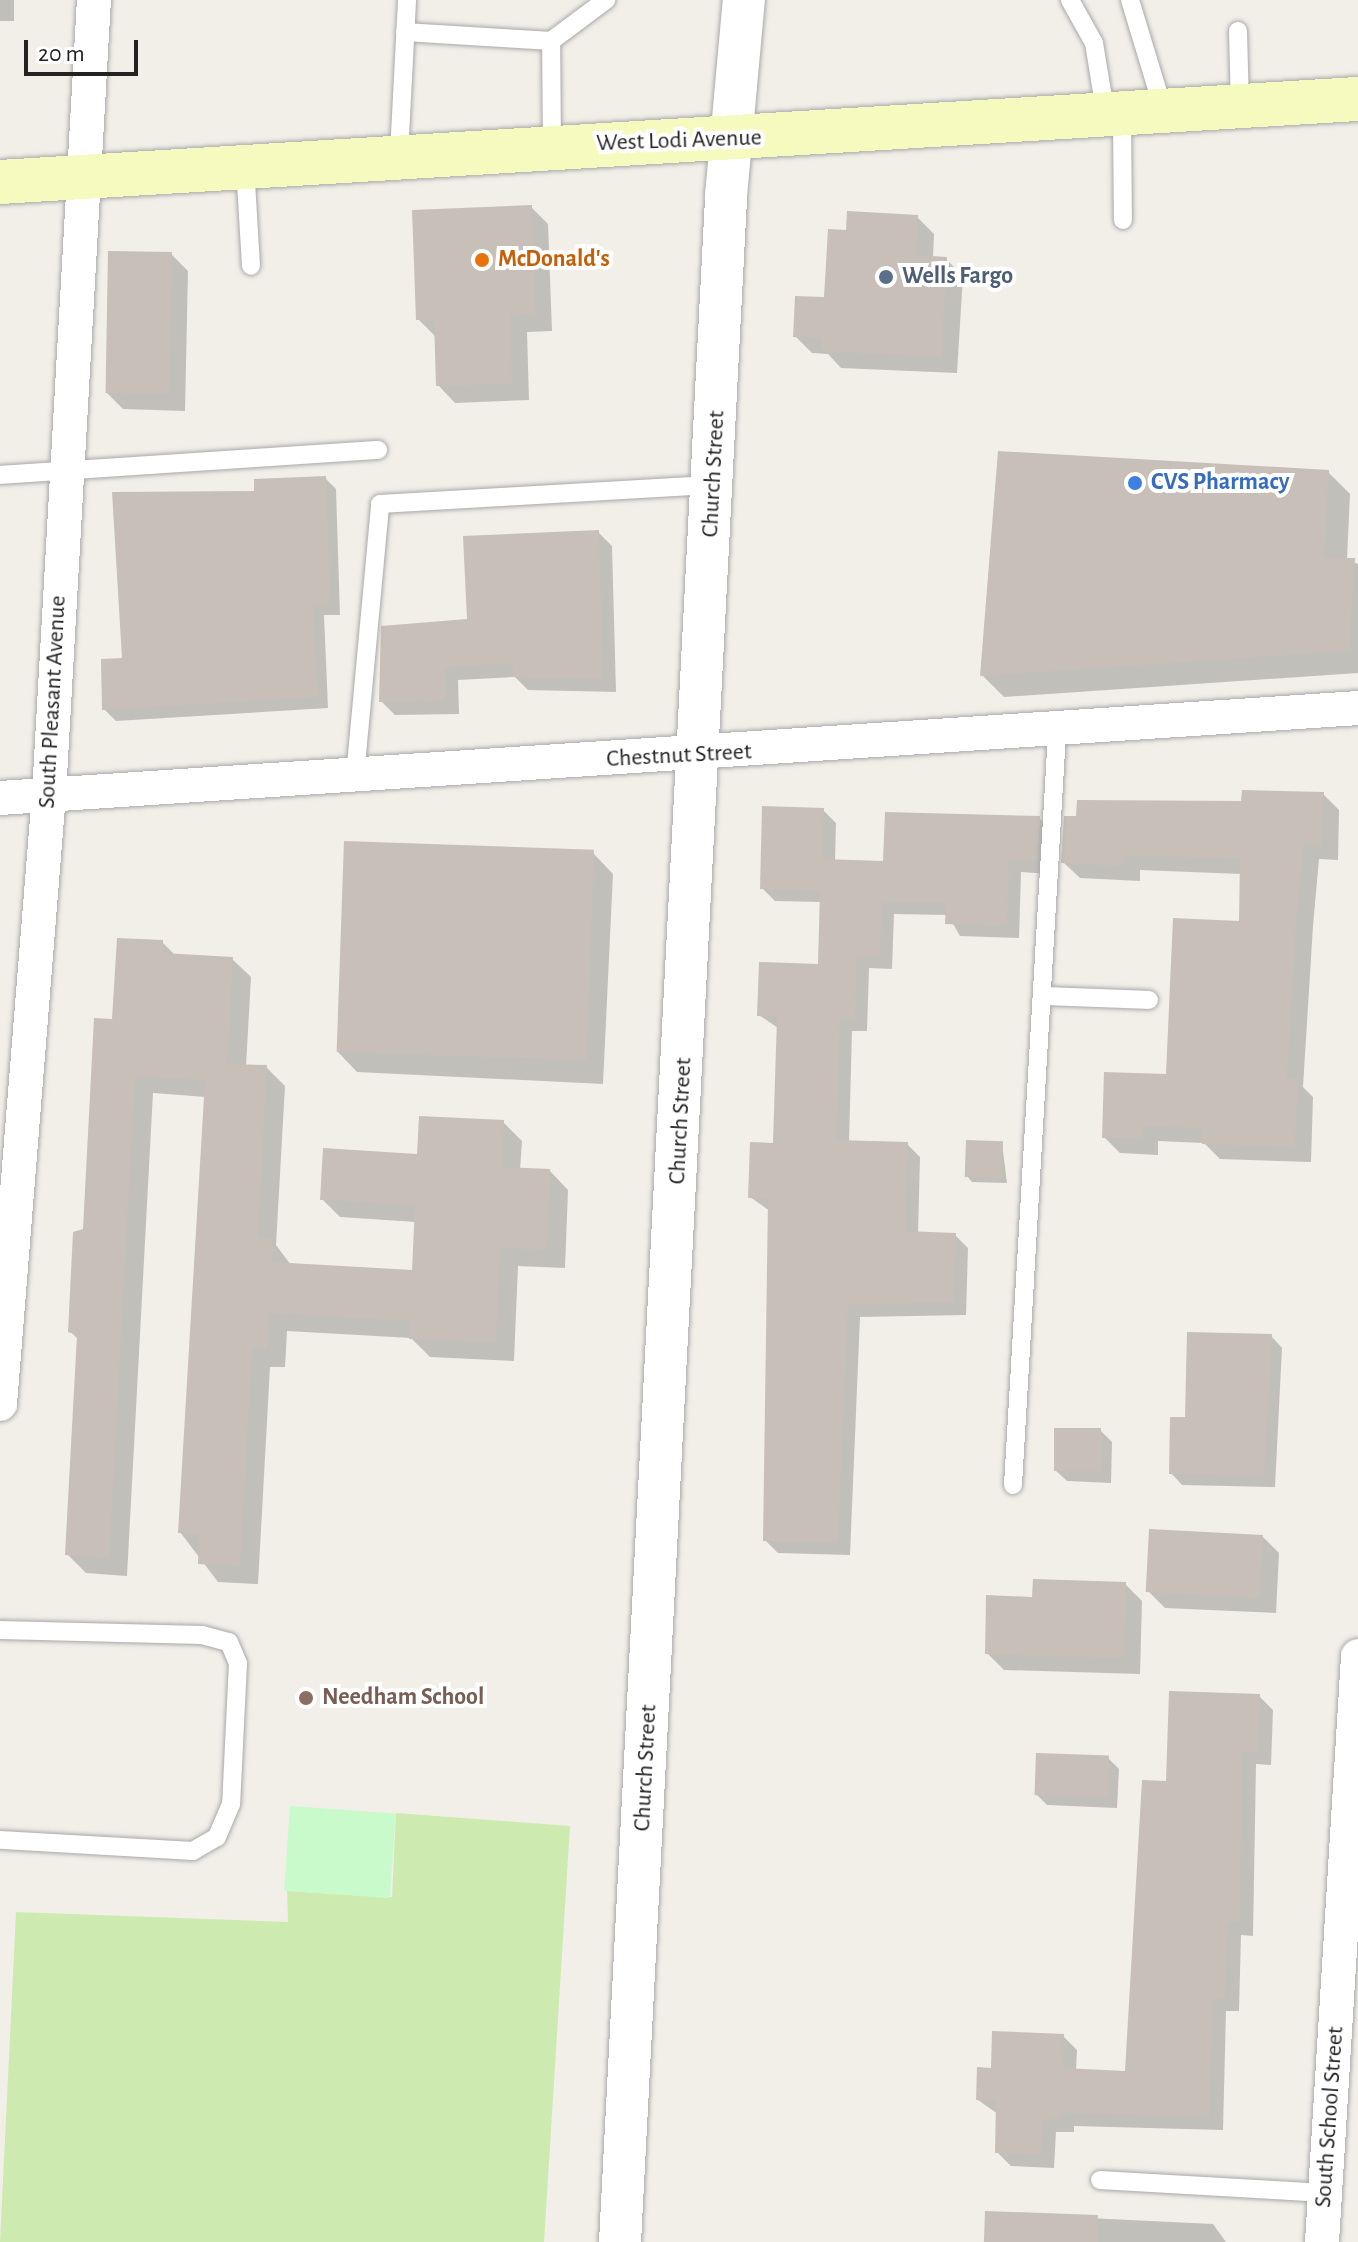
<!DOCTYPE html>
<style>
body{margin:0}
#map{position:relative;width:1358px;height:2242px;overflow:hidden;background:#f2efe9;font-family:"Alegreya Sans",sans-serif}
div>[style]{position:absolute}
.grass>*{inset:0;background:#cdebb0}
.park>*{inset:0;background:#c8facc;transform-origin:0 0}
.shadow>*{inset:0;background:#0003;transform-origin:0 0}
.building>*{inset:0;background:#c7bfb8;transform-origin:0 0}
.roads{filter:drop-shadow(0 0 2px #a9a9a9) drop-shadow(0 0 2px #a9a9a9)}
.service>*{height:18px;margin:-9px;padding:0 9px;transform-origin:9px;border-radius:9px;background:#fff}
.minor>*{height:34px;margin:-17px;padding:0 17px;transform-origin:17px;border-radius:17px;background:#fff}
.tertiary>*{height:42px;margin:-21px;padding:0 21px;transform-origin:21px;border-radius:21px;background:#fff}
.secondary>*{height:44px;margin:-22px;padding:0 22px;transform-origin:22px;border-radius:22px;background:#f7fabf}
.dots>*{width:22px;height:22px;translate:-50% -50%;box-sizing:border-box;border:4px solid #fff;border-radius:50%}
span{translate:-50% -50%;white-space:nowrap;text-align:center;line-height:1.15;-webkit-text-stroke:8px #fff;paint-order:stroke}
.street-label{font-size:24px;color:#222}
.food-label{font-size:24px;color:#c56008;font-weight:700}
.left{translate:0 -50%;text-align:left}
.service-label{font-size:24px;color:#4e5e75;font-weight:700}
.shop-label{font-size:24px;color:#366cbe;font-weight:700}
.education-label{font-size:24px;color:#785e54;font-weight:700}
.scale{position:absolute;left:24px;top:40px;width:114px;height:36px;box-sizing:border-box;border:4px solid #222;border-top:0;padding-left:10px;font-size:24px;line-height:28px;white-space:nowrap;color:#222;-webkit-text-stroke:6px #fff;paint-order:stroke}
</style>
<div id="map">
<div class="grass">
<i style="clip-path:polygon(396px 1813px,570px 1826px,544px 2242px,0 2242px,16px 1912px,288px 1922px,287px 1891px,392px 1897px)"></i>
</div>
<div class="park">
<i style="left:290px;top:1806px;width:106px;height:85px;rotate:4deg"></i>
</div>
<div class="shadow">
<i style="left:0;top:0;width:14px;height:21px"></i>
<i style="clip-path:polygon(531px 207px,548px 224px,552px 331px,527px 332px,529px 400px,455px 403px,438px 385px,436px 337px,418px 319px)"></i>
<i style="clip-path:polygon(917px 217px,934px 234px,933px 258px,946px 259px,963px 276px,957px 373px,841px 368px,828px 354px,812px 353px,795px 336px,826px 299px,847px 232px)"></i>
<i style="clip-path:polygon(171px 254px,188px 271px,185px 411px,123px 409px,106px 392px)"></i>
<i style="clip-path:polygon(1328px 472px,1350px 494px,1347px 560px,1358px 564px,1358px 673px,1004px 697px,982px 675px)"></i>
<i style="clip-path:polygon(325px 478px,336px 489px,340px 615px,324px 615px,328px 708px,116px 721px,104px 709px,124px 660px,256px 493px)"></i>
<i style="clip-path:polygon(598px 532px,612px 546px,616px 692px,528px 690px,515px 677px,458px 680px,459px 714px,395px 715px,381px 701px,469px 621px)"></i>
<i style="clip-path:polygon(1323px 794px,1339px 810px,1338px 860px,1319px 859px,1313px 926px,1303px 1087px,1313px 1097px,1311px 1162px,1220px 1159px,1204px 1143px,1158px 1141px,1158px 1155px,1120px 1153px,1104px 1137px,1168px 1077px,1241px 923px,1242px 874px,1140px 870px,1140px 881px,1080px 878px,1063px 862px,1243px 803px)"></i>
<i style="clip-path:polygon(823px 810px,836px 823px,835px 861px,885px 863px,1039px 818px,1052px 830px,1050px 874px,1021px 872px,1019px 938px,960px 936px,948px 915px,894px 914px,892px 969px,869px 968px,867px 1031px,852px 1031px,849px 1142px,907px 1144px,920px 1157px,918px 1234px,955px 1235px,968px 1248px,966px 1315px,860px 1317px,850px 1555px,778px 1553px,765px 1540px,770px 1211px,750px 1197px,775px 1145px,778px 1028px,759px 1015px,820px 966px,822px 902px,775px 901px,762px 888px)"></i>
<i style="clip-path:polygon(593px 853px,613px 874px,603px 1084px,357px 1072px,337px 1051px)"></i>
<i style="clip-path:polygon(162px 942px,176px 956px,232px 959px,251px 977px,246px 1066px,266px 1067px,285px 1086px,276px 1245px,291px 1265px,414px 1272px,416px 1222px,340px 1217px,322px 1199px,503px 1122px,522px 1141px,520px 1170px,550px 1171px,568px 1190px,565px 1268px,518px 1266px,514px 1361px,430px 1357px,411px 1338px,287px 1331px,285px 1367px,270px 1367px,258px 1584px,218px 1582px,180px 1532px,206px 1097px,153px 1093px,127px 1576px,86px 1573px,67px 1554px,79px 1340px,70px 1331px,114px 1021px)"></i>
<i style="clip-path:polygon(1002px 1143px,1007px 1183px,972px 1182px,967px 1176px)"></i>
<i style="clip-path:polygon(1271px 1336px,1282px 1348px,1275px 1487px,1182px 1485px,1171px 1473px,1187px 1419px)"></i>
<i style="clip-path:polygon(1100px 1430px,1112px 1442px,1111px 1483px,1067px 1481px,1055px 1470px)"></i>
<i style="clip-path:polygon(1262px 1536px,1279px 1553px,1276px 1613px,1165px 1608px,1148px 1591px)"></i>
<i style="clip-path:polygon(1125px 1584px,1142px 1601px,1140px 1674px,1004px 1670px,987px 1653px,1034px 1599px)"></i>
<i style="clip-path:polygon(1259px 1696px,1273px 1710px,1271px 1765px,1256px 1764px,1253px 1936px,1241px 1935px,1239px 2011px,1226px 2011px,1223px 2130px,1074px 2126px,1074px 2132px,1056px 2132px,1054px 2168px,1011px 2166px,997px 2152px,998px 2114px,978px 2100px,992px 2070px,1063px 2036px,1077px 2050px,1076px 2071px,1126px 2073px,1168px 1783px)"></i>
<i style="clip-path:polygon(1108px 1758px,1119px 1769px,1117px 1808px,1047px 1805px,1036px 1794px)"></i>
<i style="clip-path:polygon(986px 2213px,1213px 2224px,1226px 2242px,986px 2242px)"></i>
</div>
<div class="building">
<i style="clip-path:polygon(532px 205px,535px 314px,510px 316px,512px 384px,436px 386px,434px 320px,416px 320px,412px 210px)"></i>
<i style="clip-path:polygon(847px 211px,918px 215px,916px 255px,947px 257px,941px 357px,822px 351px,821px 339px,793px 337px,795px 296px,824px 297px,828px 229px,846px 230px)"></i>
<i style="left:108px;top:251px;width:64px;height:142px;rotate:1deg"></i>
<i style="clip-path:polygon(998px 451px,1329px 470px,1324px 558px,1355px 558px,1349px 651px,980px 676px)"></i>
<i style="clip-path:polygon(326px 476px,330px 604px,313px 605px,318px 697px,102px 710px,101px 659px,122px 658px,112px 492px,254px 491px,254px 479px)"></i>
<i style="clip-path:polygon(599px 530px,603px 679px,512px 677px,513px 663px,445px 667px,446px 701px,379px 702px,381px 626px,467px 619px,463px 536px)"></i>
<i style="clip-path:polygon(1242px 790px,1324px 792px,1322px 844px,1304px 844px,1297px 909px,1287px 1078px,1298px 1079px,1295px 1147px,1202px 1144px,1202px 1128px,1143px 1126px,1142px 1139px,1102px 1138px,1104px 1072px,1166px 1074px,1173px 918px,1239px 921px,1240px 859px,1125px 855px,1124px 866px,1061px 863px,1064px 816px,1076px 816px,1077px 800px,1241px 801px)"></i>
<i style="clip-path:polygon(762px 806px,824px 808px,822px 859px,883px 861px,885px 812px,1040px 816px,1037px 862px,1009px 860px,1007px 926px,945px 924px,946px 903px,882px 902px,880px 957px,857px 956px,855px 1019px,840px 1019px,836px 1140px,908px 1142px,905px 1231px,956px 1233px,954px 1302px,848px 1305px,838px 1543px,763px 1541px,768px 1199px,748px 1198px,750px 1142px,773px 1143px,777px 1017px,757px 1016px,759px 962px,818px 964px,820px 891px,760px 889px)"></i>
<i style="left:344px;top:841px;width:250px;height:211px;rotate:2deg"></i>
<i style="clip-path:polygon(117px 938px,163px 940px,163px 953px,233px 957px,227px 1064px,267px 1065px,258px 1238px,273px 1239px,272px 1262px,412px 1270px,415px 1205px,320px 1200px,323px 1148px,417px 1154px,419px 1116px,504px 1120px,502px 1167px,550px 1169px,547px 1250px,500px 1248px,496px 1343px,409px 1339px,410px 1321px,269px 1313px,267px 1349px,252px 1349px,240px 1566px,198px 1564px,199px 1534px,178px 1533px,205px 1080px,135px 1076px,109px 1558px,65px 1555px,77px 1335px,68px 1332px,73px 1232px,83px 1229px,94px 1018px,112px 1019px)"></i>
<i style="left:966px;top:1140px;width:37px;height:37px;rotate:2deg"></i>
<i style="clip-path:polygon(1187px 1332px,1272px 1334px,1264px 1476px,1169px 1474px,1170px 1417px,1185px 1417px)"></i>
<i style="left:1054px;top:1428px;width:47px;height:43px"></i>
<i style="left:1149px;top:1529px;width:114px;height:63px;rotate:3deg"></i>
<i style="clip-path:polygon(1033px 1579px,1126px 1582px,1124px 1658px,985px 1654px,986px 1595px,1032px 1597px)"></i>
<i style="clip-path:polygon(1169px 1691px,1260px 1694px,1258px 1752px,1242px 1751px,1240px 1922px,1228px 1922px,1225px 1998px,1213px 1998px,1209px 2117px,1061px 2113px,1061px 2119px,1043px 2119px,1041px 2155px,995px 2153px,996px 2101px,976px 2100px,977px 2067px,991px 2068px,992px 2031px,1064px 2034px,1063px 2068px,1125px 2071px,1142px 1780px,1166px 1781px)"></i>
<i style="left:1036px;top:1753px;width:73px;height:42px;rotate:2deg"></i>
<i style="left:985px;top:2211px;width:113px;height:31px;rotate:2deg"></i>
</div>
<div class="roads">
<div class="service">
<i style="left:1070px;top:0;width:49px;rotate:60.8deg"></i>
<i style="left:1094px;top:43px;width:74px;rotate:80.7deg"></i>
<i style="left:1130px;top:0;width:117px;rotate:73.1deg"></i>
<i style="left:1238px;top:31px;width:76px;rotate:88.5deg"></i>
<i style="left:405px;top:32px;width:146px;rotate:3.5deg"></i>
<i style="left:1122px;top:115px;width:105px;rotate:89.5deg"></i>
<i style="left:552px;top:146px;width:105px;rotate:-90.5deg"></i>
<i style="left:551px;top:41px;width:69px;rotate:-36.7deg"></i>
<i style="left:399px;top:154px;width:154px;rotate:-87deg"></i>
<i style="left:245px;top:165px;width:101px;rotate:86.6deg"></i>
<i style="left:0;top:475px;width:379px;rotate:-3.8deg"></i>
<i style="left:355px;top:776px;width:273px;rotate:-84.7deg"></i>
<i style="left:380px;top:504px;width:334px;rotate:-3.3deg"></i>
<i style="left:1047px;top:996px;width:102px;rotate:2.2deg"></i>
<i style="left:1013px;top:1485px;width:753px;rotate:-86.65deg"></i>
<i style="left:0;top:1630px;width:202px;rotate:1.4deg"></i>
<i style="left:202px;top:1635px;width:28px;rotate:15deg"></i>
<i style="left:229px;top:1642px;width:23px;rotate:67deg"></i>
<i style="left:238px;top:1663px;width:141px;rotate:92.8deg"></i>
<i style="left:231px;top:1804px;width:36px;rotate:113deg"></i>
<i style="left:217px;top:1837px;width:28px;rotate:150deg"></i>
<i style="left:193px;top:1851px;width:193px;rotate:-176.7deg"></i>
<i style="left:1100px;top:2180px;width:226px;rotate:3.3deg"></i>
</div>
<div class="minor">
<i style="left:0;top:798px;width:1361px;rotate:-3.79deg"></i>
<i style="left:0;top:1404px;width:612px;rotate:-85.41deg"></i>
<i style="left:49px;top:794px;width:795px;rotate:-86.76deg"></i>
<i style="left:1322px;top:2242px;width:587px;rotate:-86.48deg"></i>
</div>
<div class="tertiary">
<i style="left:620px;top:2242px;width:2049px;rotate:-87.03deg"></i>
<i style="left:726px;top:196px;width:197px;rotate:-84.8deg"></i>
</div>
<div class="secondary">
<i style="left:0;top:182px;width:1361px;rotate:-3.5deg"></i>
</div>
</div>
<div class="dots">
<i style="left:482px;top:260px;background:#e8710a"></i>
<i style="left:886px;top:277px;background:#5c6f8a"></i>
<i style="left:1135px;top:483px;background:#3f7fe0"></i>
<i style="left:306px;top:1698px;background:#8d6e63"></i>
</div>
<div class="street-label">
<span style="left:679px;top:141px;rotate:-2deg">West Lodi Avenue</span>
<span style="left:714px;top:474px;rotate:-87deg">Church Street</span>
<span style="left:53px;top:702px;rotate:-87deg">South Pleasant Avenue</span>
<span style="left:679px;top:756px;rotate:-3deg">Chestnut Street</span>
<span style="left:681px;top:1121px;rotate:-87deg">Church Street</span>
<span style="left:646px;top:1768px;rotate:-87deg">Church Street</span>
<span style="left:1330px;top:2117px;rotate:-86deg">South School Street</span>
</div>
<div class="food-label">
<span class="left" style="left:498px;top:260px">McDonald's</span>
</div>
<div class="service-label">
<span class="left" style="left:902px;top:277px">Wells Fargo</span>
</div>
<div class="shop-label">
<span class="left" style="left:1151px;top:483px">CVS Pharmacy</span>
</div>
<div class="education-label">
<span class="left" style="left:322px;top:1698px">Needham School</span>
</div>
<div class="scale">20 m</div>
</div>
